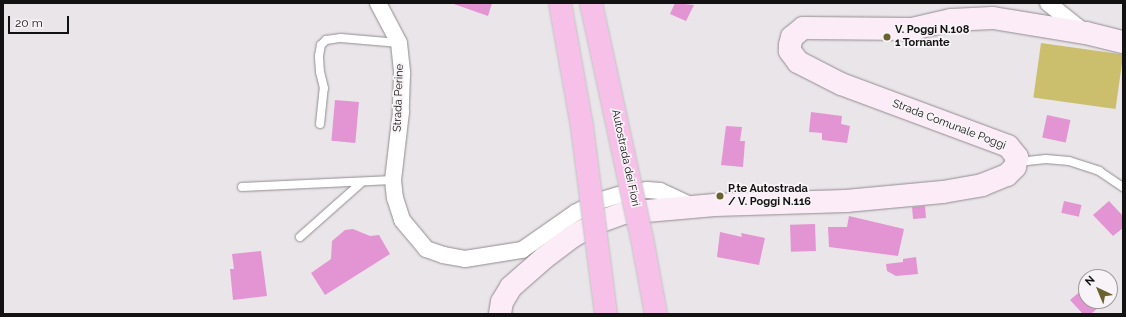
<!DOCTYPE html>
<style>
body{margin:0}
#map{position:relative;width:1126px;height:317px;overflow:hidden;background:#eae5e9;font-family:Raleway,sans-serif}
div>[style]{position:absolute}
.green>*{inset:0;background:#cbbf6e;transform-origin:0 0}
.building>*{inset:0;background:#e394d3;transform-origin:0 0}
.roads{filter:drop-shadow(0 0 1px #918c90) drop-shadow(0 0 1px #918c90)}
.lane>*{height:8px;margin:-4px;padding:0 4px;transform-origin:4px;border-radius:4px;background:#fff}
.street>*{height:16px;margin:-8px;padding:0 8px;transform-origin:8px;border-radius:8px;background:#fff}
.secondary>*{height:22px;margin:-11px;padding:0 11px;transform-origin:11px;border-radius:11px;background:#fcecf8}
.bridges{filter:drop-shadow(0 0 1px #c2c1c2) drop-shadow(0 0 1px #c2c1c2)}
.highway-bridge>*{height:22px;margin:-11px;padding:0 11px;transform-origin:11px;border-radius:11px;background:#f6c0e9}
.dots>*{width:11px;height:11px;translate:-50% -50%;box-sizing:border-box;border:2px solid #f8f3f6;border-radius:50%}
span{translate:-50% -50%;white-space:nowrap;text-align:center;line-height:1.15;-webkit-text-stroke:3.5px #f8f3f6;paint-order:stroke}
.poi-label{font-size:11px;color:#131213;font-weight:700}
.left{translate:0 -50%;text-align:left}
.street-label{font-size:11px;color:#131213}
.frame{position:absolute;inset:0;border:4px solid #131213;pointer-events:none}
.north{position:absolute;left:1078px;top:269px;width:40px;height:40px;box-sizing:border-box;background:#f8f3f6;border:1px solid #9c999b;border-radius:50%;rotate:316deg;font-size:11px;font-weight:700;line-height:16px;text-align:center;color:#131213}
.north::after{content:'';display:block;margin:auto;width:14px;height:18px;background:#69612e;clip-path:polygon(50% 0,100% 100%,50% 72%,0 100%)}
.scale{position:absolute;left:8px;top:16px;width:61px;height:18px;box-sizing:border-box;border:2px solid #131213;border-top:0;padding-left:5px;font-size:12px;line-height:14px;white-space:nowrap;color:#131213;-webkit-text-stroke:3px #f8f3f6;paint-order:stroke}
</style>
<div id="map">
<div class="green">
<i style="left:1041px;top:43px;width:83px;height:55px;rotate:8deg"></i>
</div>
<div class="building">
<i style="clip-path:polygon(451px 3px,492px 3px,488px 16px)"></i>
<i style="clip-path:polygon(675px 3px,694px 5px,686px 21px,670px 14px)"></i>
<i style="left:335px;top:100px;width:24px;height:41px;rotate:5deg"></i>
<i style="clip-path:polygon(811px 112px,842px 116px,841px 124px,850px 126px,847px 143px,822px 140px,822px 133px,809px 132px)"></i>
<i style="left:1047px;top:115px;width:24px;height:23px;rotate:12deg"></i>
<i style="clip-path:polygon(726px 126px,742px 127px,740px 141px,745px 141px,743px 167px,721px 165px)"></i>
<i style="left:1064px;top:201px;width:18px;height:12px;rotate:13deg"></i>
<i style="clip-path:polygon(1109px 201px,1123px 216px,1123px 228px,1113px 236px,1093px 215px)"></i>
<i style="left:925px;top:206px;width:12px;height:13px;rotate:85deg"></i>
<i style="clip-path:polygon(849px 216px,904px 229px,898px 256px,829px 247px,828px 227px,847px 227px)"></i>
<i style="left:815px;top:224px;width:27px;height:25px;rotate:88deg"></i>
<i style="clip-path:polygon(353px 229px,370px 236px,379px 235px,390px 254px,325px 295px,311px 273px,331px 259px,332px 241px,345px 230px)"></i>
<i style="clip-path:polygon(720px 232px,742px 237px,741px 233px,765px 238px,759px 265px,717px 257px)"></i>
<i style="clip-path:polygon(261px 251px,267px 296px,233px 300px,230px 269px,234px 269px,232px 254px)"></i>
<i style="clip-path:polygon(916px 257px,918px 274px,896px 276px,887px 271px,886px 264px,903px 262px,903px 259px)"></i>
<i style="clip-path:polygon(1083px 289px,1086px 301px,1094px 301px,1099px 307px,1091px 314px,1083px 314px,1070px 300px)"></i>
</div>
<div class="roads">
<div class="lane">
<i style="left:320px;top:124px;width:36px;rotate:-84deg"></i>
<i style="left:324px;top:88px;width:16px;rotate:-104deg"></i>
<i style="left:320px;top:72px;width:16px;rotate:-94deg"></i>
<i style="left:319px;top:56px;width:11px;rotate:-80deg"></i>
<i style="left:321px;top:45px;width:7px;rotate:-45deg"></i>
<i style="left:326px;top:40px;width:15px;rotate:-8deg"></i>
<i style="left:341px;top:38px;width:58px;rotate:4.9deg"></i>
<i style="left:1018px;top:162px;width:28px;rotate:-6deg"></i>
<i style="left:1046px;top:159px;width:23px;rotate:5deg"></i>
<i style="left:1069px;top:161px;width:32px;rotate:18deg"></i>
<i style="left:1099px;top:171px;width:29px;rotate:34deg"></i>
<i style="left:242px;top:187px;width:151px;rotate:-2.7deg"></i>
<i style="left:300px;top:237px;width:81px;rotate:-41.5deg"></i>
</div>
<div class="street">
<i style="left:378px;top:3px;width:45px;rotate:62.3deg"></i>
<i style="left:399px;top:43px;width:31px;rotate:84deg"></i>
<i style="left:402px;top:74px;width:38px;rotate:92deg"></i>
<i style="left:401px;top:112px;width:68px;rotate:96.7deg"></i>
<i style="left:393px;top:180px;width:18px;rotate:84deg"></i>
<i style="left:395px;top:198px;width:23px;rotate:72deg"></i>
<i style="left:402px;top:220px;width:38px;rotate:50deg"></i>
<i style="left:426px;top:249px;width:18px;rotate:19deg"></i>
<i style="left:443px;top:255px;width:22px;rotate:10deg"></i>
<i style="left:465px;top:259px;width:58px;rotate:-9deg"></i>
<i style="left:522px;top:250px;width:65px;rotate:-34.9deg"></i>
<i style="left:575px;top:213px;width:27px;rotate:-27deg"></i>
<i style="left:599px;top:201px;width:31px;rotate:-17deg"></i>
<i style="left:629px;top:192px;width:18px;rotate:-6deg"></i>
<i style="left:647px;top:190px;width:13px;rotate:4deg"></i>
<i style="left:660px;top:191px;width:38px;rotate:25deg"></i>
<i style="left:1048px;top:3px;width:46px;rotate:38.9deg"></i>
</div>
<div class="secondary">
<i style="left:500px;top:314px;width:12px;rotate:-81deg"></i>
<i style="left:502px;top:302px;width:17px;rotate:-59deg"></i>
<i style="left:511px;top:287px;width:44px;rotate:-41.3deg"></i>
<i style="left:544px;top:258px;width:36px;rotate:-37deg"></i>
<i style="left:573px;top:236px;width:30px;rotate:-28deg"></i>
<i style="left:599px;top:222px;width:27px;rotate:-20deg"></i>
<i style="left:624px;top:213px;width:91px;rotate:-5deg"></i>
<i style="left:715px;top:205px;width:131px;rotate:-1.7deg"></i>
<i style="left:846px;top:201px;width:97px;rotate:-5.3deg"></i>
<i style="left:943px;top:192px;width:40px;rotate:-10deg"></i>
<i style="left:982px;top:185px;width:27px;rotate:-22deg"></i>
<i style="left:1007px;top:175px;width:11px;rotate:-45deg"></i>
<i style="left:1015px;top:167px;width:10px;rotate:-79deg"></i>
<i style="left:1017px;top:157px;width:14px;rotate:-129deg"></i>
<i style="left:1008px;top:146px;width:178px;rotate:-159.6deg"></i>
<i style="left:841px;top:84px;width:48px;rotate:-152.9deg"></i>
<i style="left:798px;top:62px;width:14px;rotate:-126deg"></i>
<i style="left:790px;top:51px;width:6px;rotate:-90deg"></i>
<i style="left:790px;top:45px;width:8px;rotate:-76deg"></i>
<i style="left:792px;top:37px;width:14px;rotate:-39deg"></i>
<i style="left:803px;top:28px;width:109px;rotate:0.5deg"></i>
<i style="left:912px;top:29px;width:40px;rotate:-13deg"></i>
<i style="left:951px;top:20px;width:42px;rotate:-2.7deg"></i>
<i style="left:993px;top:18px;width:94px;rotate:9.2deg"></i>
<i style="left:1086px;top:33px;width:38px;rotate:14deg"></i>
</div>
</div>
<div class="bridges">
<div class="highway-bridge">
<i style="left:560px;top:3px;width:126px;rotate:79.9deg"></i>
<i style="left:582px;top:127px;width:189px;rotate:82.7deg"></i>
<i style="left:591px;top:3px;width:240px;rotate:77.8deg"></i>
<i style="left:642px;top:238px;width:77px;rotate:79.6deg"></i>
</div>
</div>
<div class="dots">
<i style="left:887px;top:37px;background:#69612e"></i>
<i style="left:720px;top:196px;background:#69612e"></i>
</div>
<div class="poi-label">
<span class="left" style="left:895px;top:37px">V. Poggi N.108<br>1 Tornante</span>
<span class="left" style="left:728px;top:196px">P.te Autostrada<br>/ V. Poggi N.116</span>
</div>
<div class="street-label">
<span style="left:399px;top:98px;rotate:-88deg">Strada Perine</span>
<span style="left:949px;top:125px;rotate:21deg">Strada Comunale Poggi</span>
<span style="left:625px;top:158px;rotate:78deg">Autostrada dei Fiori</span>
</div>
<div class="frame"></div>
<div class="north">N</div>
<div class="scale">20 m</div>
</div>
